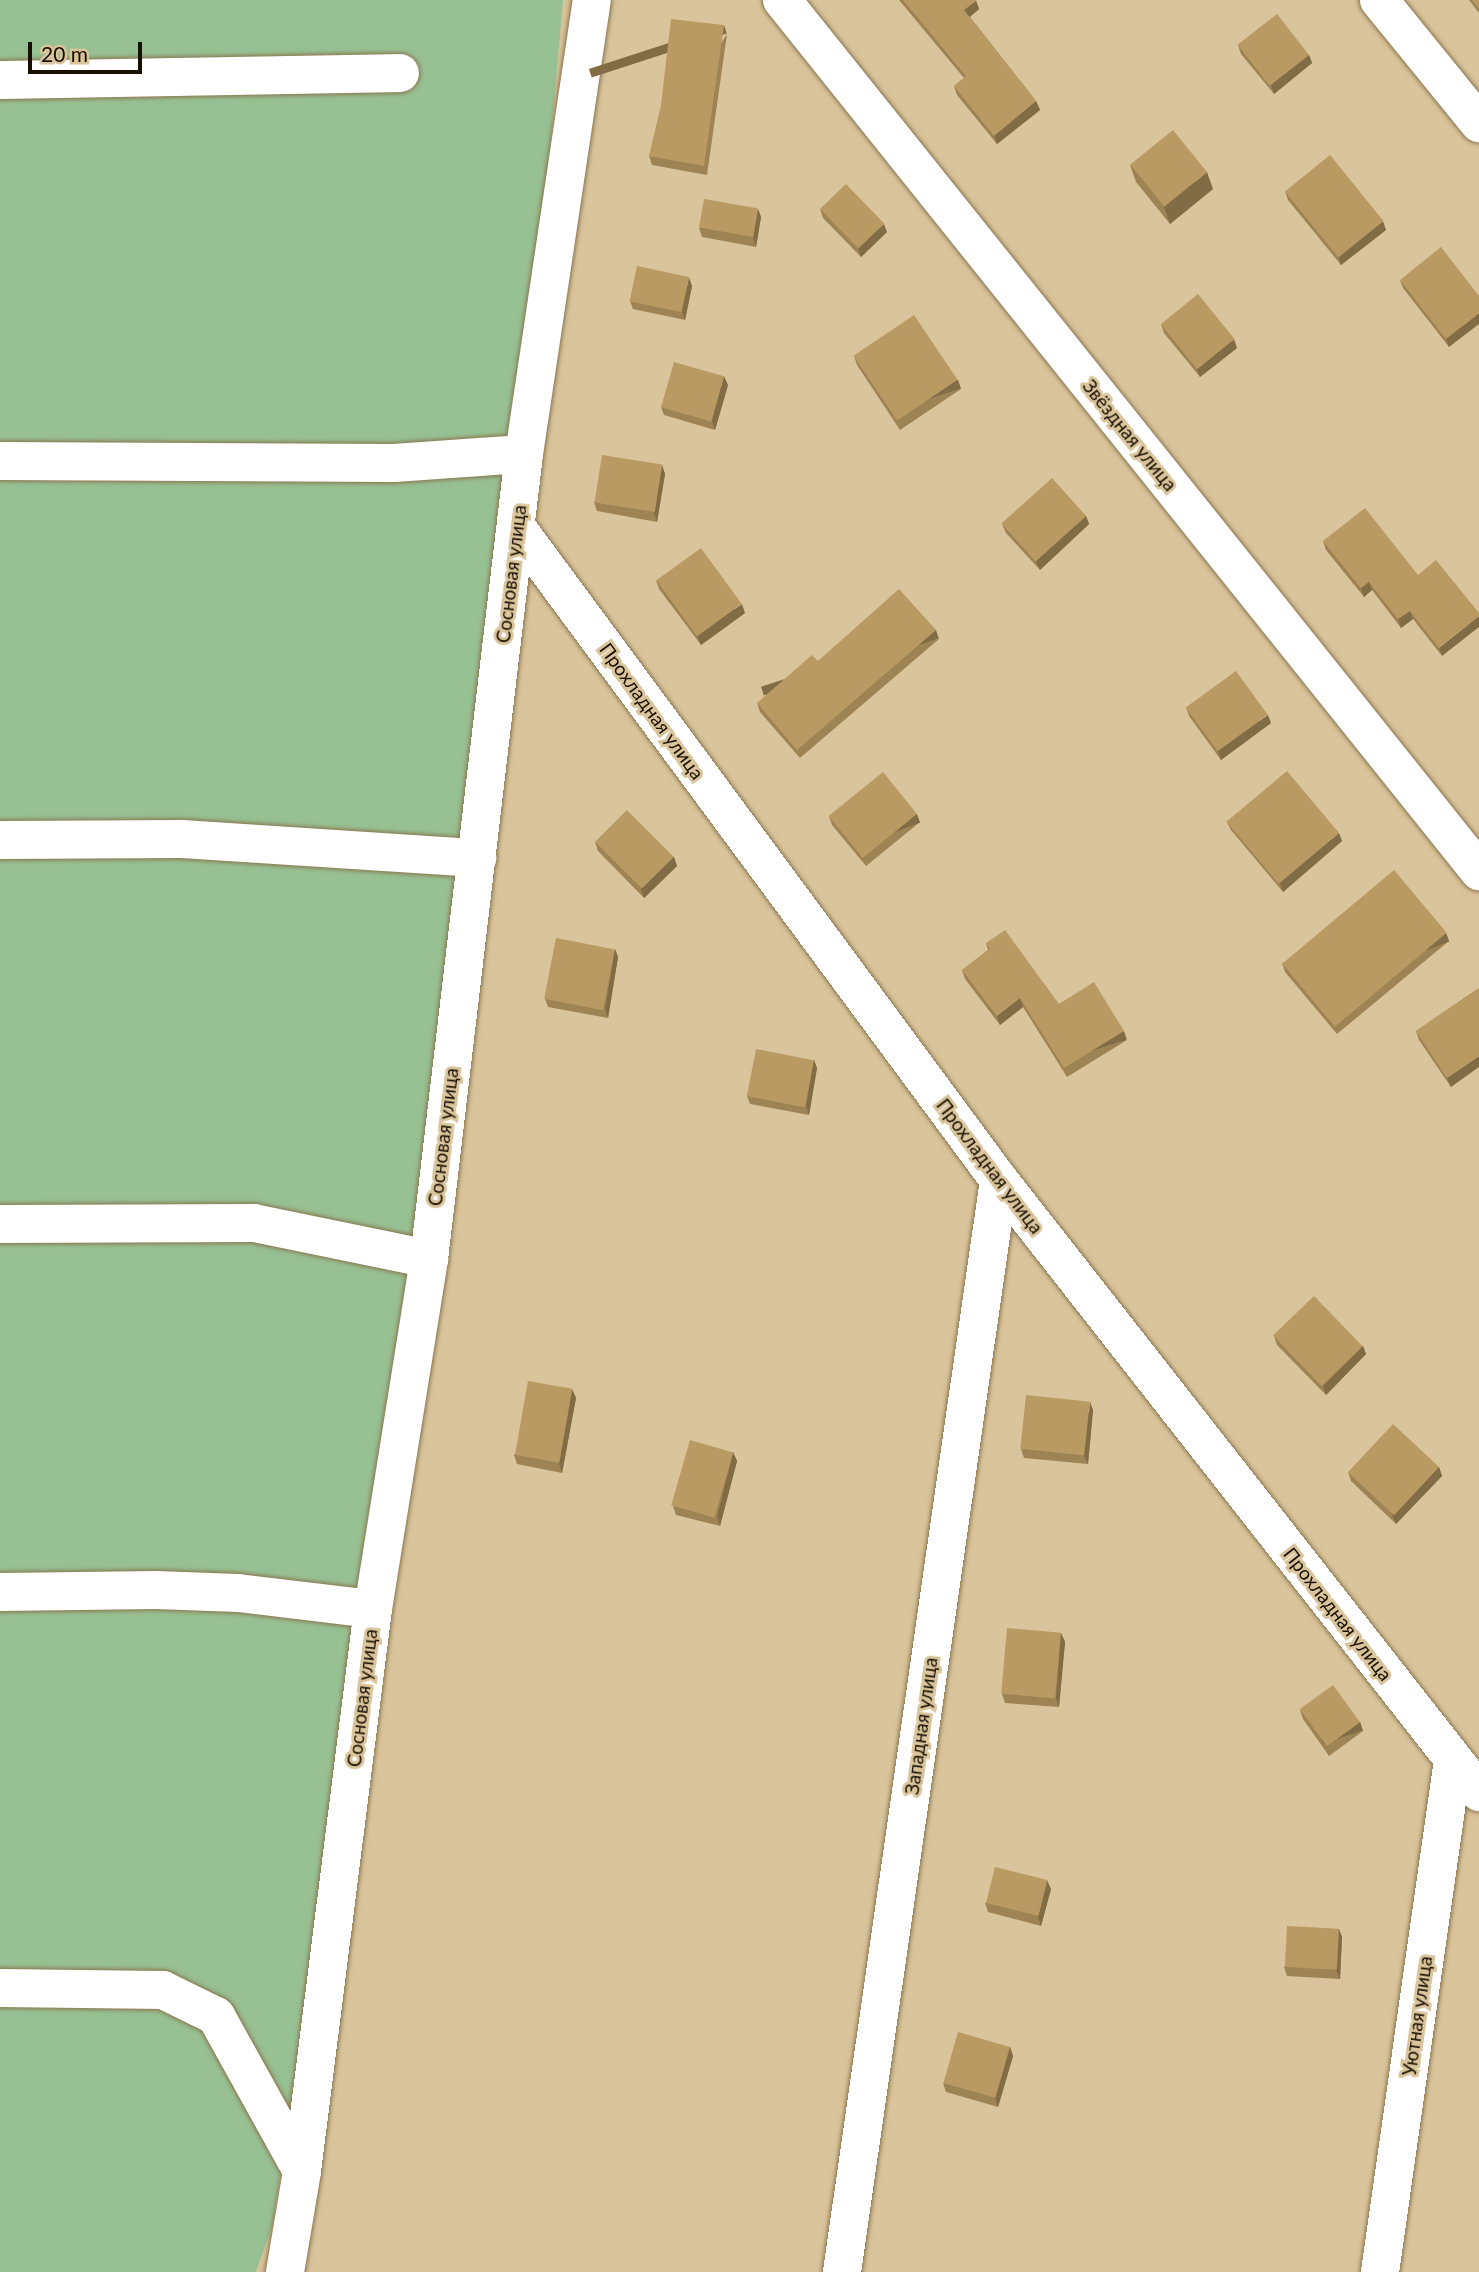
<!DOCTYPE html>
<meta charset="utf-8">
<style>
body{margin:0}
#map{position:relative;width:1479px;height:2272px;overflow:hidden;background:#dac49b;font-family:Lato,sans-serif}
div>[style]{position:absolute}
.green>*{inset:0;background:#97c193}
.roads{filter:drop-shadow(0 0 2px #8a7650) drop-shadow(0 0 2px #8a7650)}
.minor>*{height:38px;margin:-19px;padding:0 19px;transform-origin:19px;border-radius:19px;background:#fff}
.wall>*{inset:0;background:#9e8454}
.shaded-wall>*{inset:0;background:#816c45;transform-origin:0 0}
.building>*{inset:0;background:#b89a62;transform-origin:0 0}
span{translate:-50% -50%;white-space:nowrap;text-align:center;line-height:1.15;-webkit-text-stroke:6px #dac49b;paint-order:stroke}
.street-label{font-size:19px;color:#170f02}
.scale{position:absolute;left:28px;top:42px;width:114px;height:32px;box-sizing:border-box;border:4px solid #170f02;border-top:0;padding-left:9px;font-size:21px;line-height:24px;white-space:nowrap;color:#170f02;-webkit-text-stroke:5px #dac49b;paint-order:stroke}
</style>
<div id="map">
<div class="green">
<i style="clip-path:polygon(0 0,563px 0,517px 528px,273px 2224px,256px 2272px,0 2272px)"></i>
</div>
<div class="roads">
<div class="minor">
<i style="left:782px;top:0;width:1116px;rotate:51.33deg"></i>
<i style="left:1379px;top:0;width:159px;rotate:50.9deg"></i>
<i style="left:0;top:80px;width:400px;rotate:-1deg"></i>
<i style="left:0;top:461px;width:394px;rotate:0.3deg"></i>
<i style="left:394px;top:463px;width:130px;rotate:-4deg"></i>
<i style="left:517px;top:528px;width:811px;rotate:53.53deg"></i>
<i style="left:999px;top:1180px;width:778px;rotate:51.89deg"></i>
<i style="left:0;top:840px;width:182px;rotate:-0.3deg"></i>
<i style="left:182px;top:839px;width:296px;rotate:3.7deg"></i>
<i style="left:0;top:1224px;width:254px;rotate:-0.2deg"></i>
<i style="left:254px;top:1223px;width:179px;rotate:11.6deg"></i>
<i style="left:0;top:1592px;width:156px;rotate:-0.7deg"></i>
<i style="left:156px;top:1590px;width:82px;rotate:2.1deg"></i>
<i style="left:238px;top:1593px;width:136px;rotate:6.8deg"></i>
<i style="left:0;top:1988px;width:163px;rotate:0.7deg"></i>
<i style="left:163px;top:1990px;width:59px;rotate:26.1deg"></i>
<i style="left:216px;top:2016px;width:177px;rotate:61deg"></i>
<i style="left:285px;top:2272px;width:102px;rotate:-80.4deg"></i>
<i style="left:302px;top:2171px;width:566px;rotate:-82.8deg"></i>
<i style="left:373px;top:1609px;width:354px;rotate:-80.9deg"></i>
<i style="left:429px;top:1259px;width:811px;rotate:-83.27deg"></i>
<i style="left:524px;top:454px;width:459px;rotate:-81.5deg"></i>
<i style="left:842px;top:2272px;width:1103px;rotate:-81.82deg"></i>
<i style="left:1380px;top:2272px;width:517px;rotate:-81.89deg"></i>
</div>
</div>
<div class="wall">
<i style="clip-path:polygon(899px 0,976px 0,979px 9px,970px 17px,1036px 101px,1040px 110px,997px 144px,957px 95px,954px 86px,964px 78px)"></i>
<i style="clip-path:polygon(1469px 0,1479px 0,1479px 13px)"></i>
<i style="clip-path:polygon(727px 34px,707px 175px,652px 165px,649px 156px)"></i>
<i style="clip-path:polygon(1238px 45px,1309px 55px,1312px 63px,1274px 94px,1241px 54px)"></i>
<i style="clip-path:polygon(1130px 165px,1213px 189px,1170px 224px,1136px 182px)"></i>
<i style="clip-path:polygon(1285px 191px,1386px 230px,1341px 265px,1288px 200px)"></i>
<i style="clip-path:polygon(758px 209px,761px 217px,756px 247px,702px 237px,699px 228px)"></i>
<i style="clip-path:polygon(820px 209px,887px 232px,861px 257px,823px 218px)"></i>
<i style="clip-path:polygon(1400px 280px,1479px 296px,1449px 347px,1403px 288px)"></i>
<i style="clip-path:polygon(692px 286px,685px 320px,633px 309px,630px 301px)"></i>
<i style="clip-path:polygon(1161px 324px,1237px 348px,1200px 377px,1164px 333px)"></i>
<i style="clip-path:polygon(854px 356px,958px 380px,961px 389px,900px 430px,857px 365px)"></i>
<i style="clip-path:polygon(728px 385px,715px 430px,664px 415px,661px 407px)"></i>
<i style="clip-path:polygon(662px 465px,665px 474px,657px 522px,597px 511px,594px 502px)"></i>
<i style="clip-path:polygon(1086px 516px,1089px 524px,1040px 570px,1006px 533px,1002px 524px)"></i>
<i style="clip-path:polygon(1323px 541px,1418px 575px,1442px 656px,1413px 619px,1401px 628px,1372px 590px,1364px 597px,1326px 550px)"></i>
<i style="clip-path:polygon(656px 580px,745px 613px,701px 645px,659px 589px)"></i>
<i style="clip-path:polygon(939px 639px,800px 758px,760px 712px,757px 703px,818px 661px)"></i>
<i style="clip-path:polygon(1186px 707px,1271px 723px,1221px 760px,1189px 716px)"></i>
<i style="clip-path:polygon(829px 816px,920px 822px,866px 866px,832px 825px)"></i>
<i style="clip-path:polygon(1227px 822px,1342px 841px,1283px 892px,1231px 830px)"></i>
<i style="clip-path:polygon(595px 842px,674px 857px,677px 866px,644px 898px,598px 851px)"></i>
<i style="clip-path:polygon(1446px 933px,1449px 941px,1337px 1034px,1285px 972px,1282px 963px)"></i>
<i style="clip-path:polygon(986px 943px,1059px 1004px,1127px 1040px,1067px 1077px,1023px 1007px,1000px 1025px,965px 979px,962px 970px,988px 950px)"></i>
<i style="clip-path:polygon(615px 949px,618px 957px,608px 1018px,548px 1007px,545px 999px)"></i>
<i style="clip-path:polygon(1479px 988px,1451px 1087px,1419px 1040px,1416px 1031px)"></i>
<i style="clip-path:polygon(814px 1060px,817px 1068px,809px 1115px,750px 1104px,747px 1096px)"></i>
<i style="clip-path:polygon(1274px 1336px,1363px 1346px,1366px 1354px,1326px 1395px,1277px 1345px)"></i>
<i style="clip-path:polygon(572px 1389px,576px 1398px,562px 1473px,517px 1464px,514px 1455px)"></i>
<i style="clip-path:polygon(1093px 1410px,1088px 1464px,1024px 1458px,1021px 1449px)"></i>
<i style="clip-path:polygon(733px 1452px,737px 1461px,720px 1526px,676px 1515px,673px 1506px)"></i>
<i style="clip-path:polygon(1439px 1467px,1442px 1476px,1396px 1524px,1351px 1481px,1348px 1472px)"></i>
<i style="clip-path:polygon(1061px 1633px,1065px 1642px,1059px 1707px,1005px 1703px,1002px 1694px)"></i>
<i style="clip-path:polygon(1300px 1710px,1360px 1722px,1363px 1731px,1329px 1756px,1303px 1719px)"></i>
<i style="clip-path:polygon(1051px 1889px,1041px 1926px,988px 1912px,985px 1903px)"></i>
<i style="clip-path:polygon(1339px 1929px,1342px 1937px,1340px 1979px,1287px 1976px,1284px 1967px)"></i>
<i style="clip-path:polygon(1010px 2047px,1013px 2056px,998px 2107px,946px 2092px,943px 2083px)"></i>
</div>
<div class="shaded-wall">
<i style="clip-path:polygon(976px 1px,979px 9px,967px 19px,964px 10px)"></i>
<i style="left:724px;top:25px;width:9px;height:142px;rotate:72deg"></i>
<i style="clip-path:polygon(1309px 55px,1312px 63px,1274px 94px,1271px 85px)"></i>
<i style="clip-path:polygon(1036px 101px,1040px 110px,997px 144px,994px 136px)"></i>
<i style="clip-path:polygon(1207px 172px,1213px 189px,1170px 224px,1164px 207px)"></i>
<i style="clip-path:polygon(758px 209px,761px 217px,756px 247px,753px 238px)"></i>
<i style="clip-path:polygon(1383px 221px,1386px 230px,1341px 265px,1338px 257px)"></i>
<i style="clip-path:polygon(884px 224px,887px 232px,861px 257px,858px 248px)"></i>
<i style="clip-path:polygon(689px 277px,692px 286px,685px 320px,682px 312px)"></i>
<i style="clip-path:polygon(1479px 313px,1479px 324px,1449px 347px,1446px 339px)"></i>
<i style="clip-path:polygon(1234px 339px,1237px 348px,1200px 377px,1197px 369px)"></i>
<i style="clip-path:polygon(724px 376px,728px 385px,715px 430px,712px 421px)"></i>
<i style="left:958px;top:380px;width:9px;height:73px;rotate:72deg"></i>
<i style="clip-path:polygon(662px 465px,665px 474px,657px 522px,654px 513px)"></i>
<i style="clip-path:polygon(1086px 516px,1089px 524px,1040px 570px,1036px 561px)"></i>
<i style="clip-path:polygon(1369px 582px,1372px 590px,1364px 597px,1361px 588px)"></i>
<i style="clip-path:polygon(742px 604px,745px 613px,701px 645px,697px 636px)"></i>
<i style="clip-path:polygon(1410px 611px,1413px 619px,1401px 628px,1398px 619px)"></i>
<i style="clip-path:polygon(1479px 616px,1479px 627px,1442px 656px,1439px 648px)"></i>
<i style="left:936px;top:630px;width:9px;height:184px;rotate:72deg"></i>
<i style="clip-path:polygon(1268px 715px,1271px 723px,1221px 760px,1218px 751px)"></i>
<i style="left:917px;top:814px;width:9px;height:70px;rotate:69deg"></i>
<i style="clip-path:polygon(1339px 833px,1342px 841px,1283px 892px,1280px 883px)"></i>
<i style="clip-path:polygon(674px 857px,677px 866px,644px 898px,641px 889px)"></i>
<i style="left:1446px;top:933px;width:9px;height:146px;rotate:69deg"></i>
<i style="clip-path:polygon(615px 949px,618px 957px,608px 1018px,605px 1009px)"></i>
<i style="clip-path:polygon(1020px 998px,1023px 1007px,1000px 1025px,997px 1016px)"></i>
<i style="left:1124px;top:1031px;width:9px;height:70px;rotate:72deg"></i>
<i style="clip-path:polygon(1479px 1056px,1479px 1067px,1451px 1087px,1447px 1078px)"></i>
<i style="clip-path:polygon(814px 1060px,817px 1068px,809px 1115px,806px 1106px)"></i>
<i style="clip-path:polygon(1363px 1346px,1366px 1354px,1326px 1395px,1323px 1386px)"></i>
<i style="clip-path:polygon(572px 1389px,576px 1398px,562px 1473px,559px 1464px)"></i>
<i style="clip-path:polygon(1090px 1402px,1093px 1410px,1088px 1464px,1084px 1456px)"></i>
<i style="clip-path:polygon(733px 1452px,737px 1461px,720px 1526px,717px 1517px)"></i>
<i style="clip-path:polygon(1439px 1467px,1442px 1476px,1396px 1524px,1392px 1515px)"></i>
<i style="clip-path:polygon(1061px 1633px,1065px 1642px,1059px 1707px,1056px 1698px)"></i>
<i style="left:1360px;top:1722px;width:9px;height:42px;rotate:72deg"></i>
<i style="clip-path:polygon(1047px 1880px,1051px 1889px,1041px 1926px,1038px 1917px)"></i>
<i style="clip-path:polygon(1339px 1929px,1342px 1937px,1340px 1979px,1336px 1970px)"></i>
<i style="clip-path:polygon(1010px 2047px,1013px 2056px,998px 2107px,995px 2098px)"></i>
</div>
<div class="building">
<i style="clip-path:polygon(903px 0,976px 0,976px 1px,964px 10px,1036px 101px,994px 136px,954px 86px,966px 76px)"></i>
<i style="clip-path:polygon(1472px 0,1479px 0,1479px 9px)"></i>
<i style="left:1277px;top:14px;width:52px;height:50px;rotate:52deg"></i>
<i style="clip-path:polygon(671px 19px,724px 25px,704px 166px,649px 156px,661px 105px)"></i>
<i style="left:1173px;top:130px;width:54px;height:55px;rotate:51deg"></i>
<i style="left:1330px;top:155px;width:85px;height:58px;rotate:51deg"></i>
<i style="left:846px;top:184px;width:55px;height:36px;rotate:46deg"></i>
<i style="left:704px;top:199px;width:55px;height:29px;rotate:10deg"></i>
<i style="clip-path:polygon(1441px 247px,1479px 296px,1479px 313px,1446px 339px,1400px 280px)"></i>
<i style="left:637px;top:266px;width:53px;height:36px;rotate:12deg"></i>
<i style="left:1198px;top:294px;width:58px;height:48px;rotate:51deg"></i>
<i style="left:914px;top:315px;width:78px;height:73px;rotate:56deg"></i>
<i style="left:674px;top:362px;width:52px;height:47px;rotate:16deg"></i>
<i style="left:602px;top:455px;width:61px;height:48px;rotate:9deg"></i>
<i style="left:1052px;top:478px;width:51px;height:68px;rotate:48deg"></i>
<i style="clip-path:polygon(1365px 508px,1418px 575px,1436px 560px,1479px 613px,1479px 616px,1439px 648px,1410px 611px,1398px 619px,1369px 582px,1361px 588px,1323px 541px)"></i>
<i style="left:701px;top:548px;width:69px;height:55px;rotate:54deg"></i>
<i style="clip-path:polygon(899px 589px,936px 630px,797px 750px,757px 703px,812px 655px,818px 661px)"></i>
<i style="left:1236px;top:671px;width:54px;height:62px;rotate:54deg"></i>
<i style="left:1287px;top:771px;width:81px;height:79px;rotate:50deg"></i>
<i style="left:883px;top:772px;width:54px;height:70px;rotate:51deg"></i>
<i style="left:627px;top:810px;width:66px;height:45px;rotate:45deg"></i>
<i style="left:1394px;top:870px;width:82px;height:146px;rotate:50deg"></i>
<i style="clip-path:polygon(1005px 930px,1059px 1004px,1094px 982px,1124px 1031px,1064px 1068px,1020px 998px,997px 1016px,962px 970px,990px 949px,986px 943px)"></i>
<i style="left:556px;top:938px;width:60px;height:62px;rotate:11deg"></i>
<i style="clip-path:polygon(1479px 988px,1479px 1056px,1447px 1078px,1416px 1031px)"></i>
<i style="left:756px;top:1049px;width:59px;height:48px;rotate:11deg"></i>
<i style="left:1314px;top:1296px;width:70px;height:57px;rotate:46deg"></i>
<i style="left:528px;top:1381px;width:45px;height:75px;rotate:10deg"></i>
<i style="left:1026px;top:1395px;width:64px;height:54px;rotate:6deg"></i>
<i style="left:1393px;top:1424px;width:63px;height:66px;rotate:43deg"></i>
<i style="left:690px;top:1440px;width:45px;height:68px;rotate:16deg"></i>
<i style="left:1007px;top:1628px;width:54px;height:66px;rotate:5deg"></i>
<i style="left:1333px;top:1685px;width:46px;height:41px;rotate:54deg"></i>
<i style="left:995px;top:1867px;width:54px;height:37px;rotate:14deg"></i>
<i style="left:1287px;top:1926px;width:52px;height:41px;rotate:3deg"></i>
<i style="left:958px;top:2032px;width:54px;height:53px;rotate:16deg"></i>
</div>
<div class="street-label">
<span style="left:1130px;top:435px;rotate:51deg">Звёздная улица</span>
<span style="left:511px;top:574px;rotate:-83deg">Сосновая улица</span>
<span style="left:652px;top:711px;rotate:54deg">Прохладная улица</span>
<span style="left:443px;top:1137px;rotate:-83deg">Сосновая улица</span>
<span style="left:990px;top:1166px;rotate:53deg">Прохладная улица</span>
<span style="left:1338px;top:1614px;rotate:52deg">Прохладная улица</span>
<span style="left:362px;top:1698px;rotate:-83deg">Сосновая улица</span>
<span style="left:921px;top:1726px;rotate:-82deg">Западная улица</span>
<span style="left:1417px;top:2016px;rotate:-82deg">Уютная улица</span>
</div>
<div class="scale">20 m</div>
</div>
